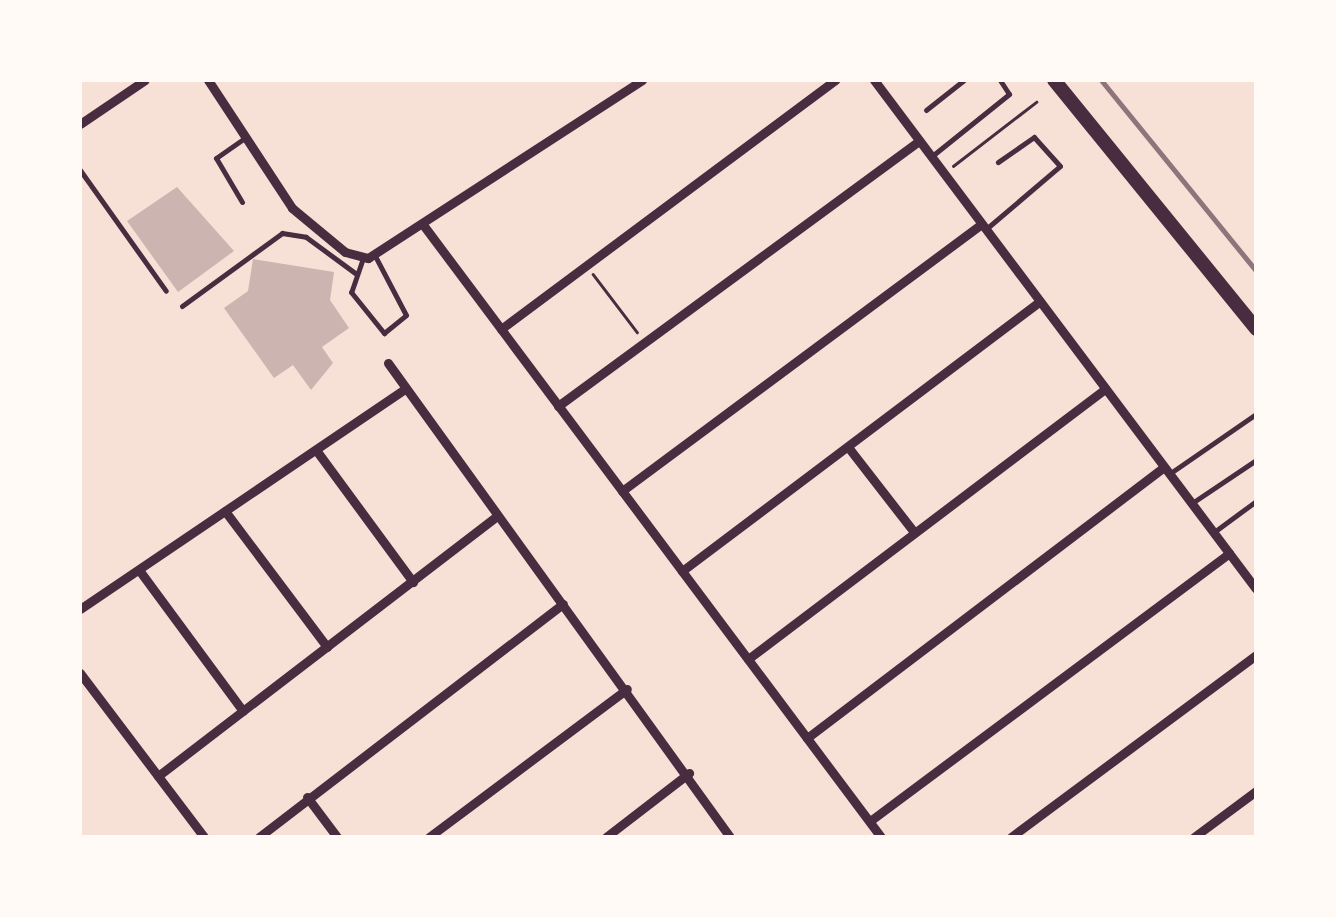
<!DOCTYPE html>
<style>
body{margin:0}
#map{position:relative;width:1336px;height:917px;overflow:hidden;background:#f7e1d7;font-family:Rubik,sans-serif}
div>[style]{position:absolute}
.building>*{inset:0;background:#ccb4b1}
.path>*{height:2.5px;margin:-1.25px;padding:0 1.25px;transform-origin:1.25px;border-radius:1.25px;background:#4a2c40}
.service>*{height:5px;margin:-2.5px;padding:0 2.5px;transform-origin:2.5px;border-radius:2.5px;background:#4a2c40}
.minor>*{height:9px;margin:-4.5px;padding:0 4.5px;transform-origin:4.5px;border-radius:4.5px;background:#4a2c40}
.secondary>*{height:14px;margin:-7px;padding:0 7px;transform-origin:7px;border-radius:7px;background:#4a2c40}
.rail>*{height:5px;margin:-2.5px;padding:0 2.5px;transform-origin:2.5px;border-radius:2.5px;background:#8f747c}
span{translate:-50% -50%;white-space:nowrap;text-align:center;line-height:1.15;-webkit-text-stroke:8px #fffaf5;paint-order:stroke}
.frame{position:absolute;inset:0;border:82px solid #fffaf5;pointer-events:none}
</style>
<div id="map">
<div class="building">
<i style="clip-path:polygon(177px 187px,234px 251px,178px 292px,127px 221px)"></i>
<i style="clip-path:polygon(253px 259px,334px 272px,330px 300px,349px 328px,322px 347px,333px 363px,311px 390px,293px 365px,274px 378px,224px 308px,248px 291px)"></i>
</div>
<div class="path">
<i style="left:953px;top:166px;width:105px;rotate:-37.6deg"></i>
<i style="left:593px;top:274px;width:73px;rotate:52.8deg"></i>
</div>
<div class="service">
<i style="left:926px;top:110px;width:48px;rotate:-38.3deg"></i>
<i style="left:932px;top:156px;width:99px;rotate:-38.8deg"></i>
<i style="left:1009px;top:94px;width:17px;rotate:-123deg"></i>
<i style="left:80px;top:170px;width:148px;rotate:54.6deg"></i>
<i style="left:242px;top:202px;width:51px;rotate:-120.6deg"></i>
<i style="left:216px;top:158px;width:35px;rotate:-35deg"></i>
<i style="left:986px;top:229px;width:97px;rotate:-40.4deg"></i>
<i style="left:1060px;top:166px;width:39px;rotate:-132deg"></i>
<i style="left:1034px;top:137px;width:44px;rotate:145.2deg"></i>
<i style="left:363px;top:258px;width:36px;rotate:109deg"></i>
<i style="left:351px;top:292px;width:53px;rotate:51.2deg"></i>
<i style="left:384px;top:333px;width:28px;rotate:-39deg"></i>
<i style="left:406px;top:315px;width:67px;rotate:-117.7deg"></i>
<i style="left:182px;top:306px;width:124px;rotate:-36.1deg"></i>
<i style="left:282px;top:233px;width:24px;rotate:9deg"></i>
<i style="left:306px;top:237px;width:61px;rotate:36.3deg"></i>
<i style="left:1169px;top:474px;width:106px;rotate:-34.6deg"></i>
<i style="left:1192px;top:503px;width:77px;rotate:-33.9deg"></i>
<i style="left:1214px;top:532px;width:52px;rotate:-36.4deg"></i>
</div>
<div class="minor">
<i style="left:208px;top:80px;width:153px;rotate:56.7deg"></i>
<i style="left:292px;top:208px;width:69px;rotate:39.7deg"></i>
<i style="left:345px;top:252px;width:24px;rotate:15deg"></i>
<i style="left:368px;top:258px;width:327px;rotate:-33deg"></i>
<i style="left:874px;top:80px;width:636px;rotate:53.11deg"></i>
<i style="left:80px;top:124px;width:78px;rotate:-34.1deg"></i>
<i style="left:424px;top:226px;width:763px;rotate:53.21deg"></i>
<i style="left:501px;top:329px;width:417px;rotate:-36.7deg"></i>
<i style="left:388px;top:363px;width:584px;rotate:54.19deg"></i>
<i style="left:558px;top:406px;width:448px;rotate:-36.3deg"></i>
<i style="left:848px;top:447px;width:108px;rotate:52.2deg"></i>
<i style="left:316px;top:450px;width:164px;rotate:53.7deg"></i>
<i style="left:622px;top:491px;width:448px;rotate:-36.6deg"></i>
<i style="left:225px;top:511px;width:170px;rotate:53.1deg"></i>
<i style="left:139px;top:570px;width:175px;rotate:53.6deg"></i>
<i style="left:682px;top:571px;width:448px;rotate:-37deg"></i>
<i style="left:80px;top:609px;width:390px;rotate:-34.1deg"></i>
<i style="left:748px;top:659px;width:448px;rotate:-37.1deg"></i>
<i style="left:80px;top:673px;width:206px;rotate:52.9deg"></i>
<i style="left:807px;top:738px;width:448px;rotate:-37.2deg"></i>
<i style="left:158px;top:776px;width:427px;rotate:-37.5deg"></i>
<i style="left:307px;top:797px;width:50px;rotate:53.1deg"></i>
<i style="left:870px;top:821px;width:448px;rotate:-36.7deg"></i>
<i style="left:259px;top:837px;width:383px;rotate:-37.5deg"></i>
<i style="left:429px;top:837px;width:247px;rotate:-36.8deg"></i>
<i style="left:606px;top:837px;width:105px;rotate:-37.6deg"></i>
<i style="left:1011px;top:837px;width:305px;rotate:-36.6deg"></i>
<i style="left:1194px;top:837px;width:77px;rotate:-36.6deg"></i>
</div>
<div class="secondary">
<i style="left:1054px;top:80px;width:321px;rotate:50.9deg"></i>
</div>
<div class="rail">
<i style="left:1101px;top:80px;width:246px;rotate:50.9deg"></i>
</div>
<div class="frame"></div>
</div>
